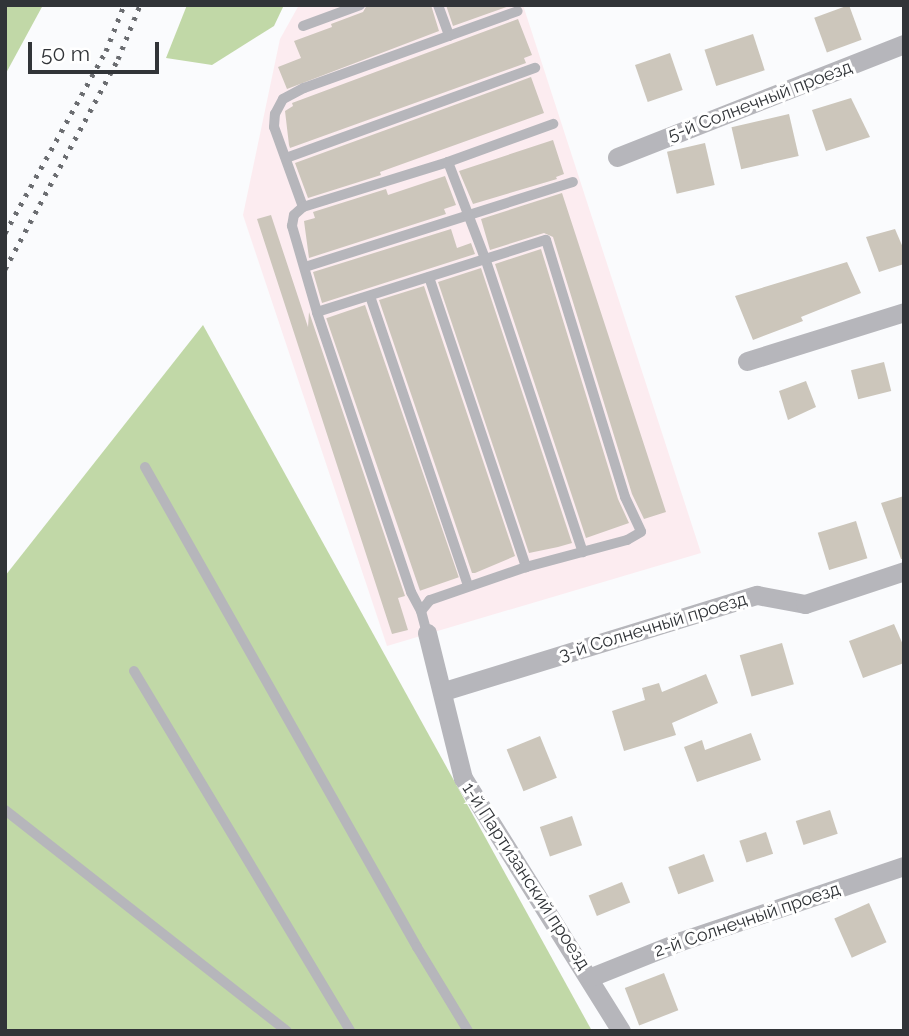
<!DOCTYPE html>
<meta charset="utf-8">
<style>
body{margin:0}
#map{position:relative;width:909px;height:1036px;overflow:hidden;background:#fafbfd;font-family:Raleway,sans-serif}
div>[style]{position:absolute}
.commercial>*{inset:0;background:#fcecf0}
.green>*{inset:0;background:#c1d8a7}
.building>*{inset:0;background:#ccc6bb;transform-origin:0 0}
.lane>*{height:10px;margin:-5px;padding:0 5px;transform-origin:5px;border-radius:5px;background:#b6b6bb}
.street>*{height:19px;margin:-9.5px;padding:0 9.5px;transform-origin:9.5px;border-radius:9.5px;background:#b6b6bb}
.rail>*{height:5px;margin-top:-2.5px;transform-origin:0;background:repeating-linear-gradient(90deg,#6b6d71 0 3.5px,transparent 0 10.5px)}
span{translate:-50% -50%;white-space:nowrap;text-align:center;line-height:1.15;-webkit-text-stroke:6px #fff;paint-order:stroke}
.street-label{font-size:18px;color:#313438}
.frame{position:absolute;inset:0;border:7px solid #313438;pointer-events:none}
.scale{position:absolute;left:28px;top:42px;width:131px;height:32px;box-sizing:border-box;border:4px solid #313438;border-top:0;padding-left:9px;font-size:21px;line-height:24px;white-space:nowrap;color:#313438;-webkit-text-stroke:5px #fff;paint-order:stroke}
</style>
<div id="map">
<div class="commercial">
<i style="clip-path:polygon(299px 5px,523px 5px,701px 553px,387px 646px,243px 215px,280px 39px)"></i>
</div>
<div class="green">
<i style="clip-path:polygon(5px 5px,43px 5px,5px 75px)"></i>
<i style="clip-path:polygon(187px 5px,284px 5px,274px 26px,212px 65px,166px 58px)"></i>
<i style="clip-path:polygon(203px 325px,592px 1031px,5px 1031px,5px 576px)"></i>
</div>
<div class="building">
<i style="clip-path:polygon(367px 5px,431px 5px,439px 31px,287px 89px,278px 67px,301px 58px,294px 41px,332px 27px,331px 24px,363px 12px)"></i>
<i style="clip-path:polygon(446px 5px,512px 5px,453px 26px)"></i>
<i style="left:849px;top:5px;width:37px;height:37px;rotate:70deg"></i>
<i style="clip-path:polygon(518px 19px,532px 55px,524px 58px,526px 63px,290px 148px,289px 145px,285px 111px,293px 106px,292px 103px)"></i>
<i style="left:753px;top:34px;width:38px;height:51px;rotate:72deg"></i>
<i style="left:670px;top:53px;width:39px;height:37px;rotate:71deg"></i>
<i style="clip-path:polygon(531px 77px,544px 113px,380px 172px,381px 175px,308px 198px,295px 163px)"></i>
<i style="clip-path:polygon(851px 98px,870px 137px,826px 151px,812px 110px)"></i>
<i style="left:789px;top:114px;width:43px;height:59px;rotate:77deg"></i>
<i style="clip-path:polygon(553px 140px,564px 174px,556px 177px,557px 179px,473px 204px,459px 171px)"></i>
<i style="left:705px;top:143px;width:43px;height:39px;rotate:77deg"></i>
<i style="clip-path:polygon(445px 176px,456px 205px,444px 209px,446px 214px,309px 258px,304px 221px,315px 218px,313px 212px,386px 189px,388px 195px)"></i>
<i style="clip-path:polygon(562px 193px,666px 512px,644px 519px,632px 494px,553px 237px,544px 233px,490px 250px,481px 219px)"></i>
<i style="clip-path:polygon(271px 215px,308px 327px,309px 312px,405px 596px,398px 598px,408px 630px,392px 634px,257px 219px)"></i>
<i style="clip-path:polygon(451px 229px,457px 248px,471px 243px,475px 254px,322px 303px,313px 272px)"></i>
<i style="clip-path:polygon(895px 229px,904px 250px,904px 264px,879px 272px,866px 237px)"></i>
<i style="clip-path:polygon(541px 249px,618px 499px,629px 523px,586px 538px,495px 264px)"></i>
<i style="clip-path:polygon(847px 262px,861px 293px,801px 317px,803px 321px,753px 340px,735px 296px)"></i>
<i style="clip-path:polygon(481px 268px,572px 543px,558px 547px,529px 553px,438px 282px)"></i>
<i style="clip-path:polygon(424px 286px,515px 556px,475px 573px,472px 573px,379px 300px)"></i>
<i style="left:365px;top:305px;width:288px;height:41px;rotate:71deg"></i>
<i style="left:884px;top:362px;width:30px;height:34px;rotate:76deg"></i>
<i style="clip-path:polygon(806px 381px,816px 407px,788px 420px,779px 391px)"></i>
<i style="clip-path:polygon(904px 496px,904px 559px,901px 559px,881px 503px)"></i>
<i style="left:856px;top:521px;width:39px;height:40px;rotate:73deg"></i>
<i style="clip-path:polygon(894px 624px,904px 647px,904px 663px,863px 678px,849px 641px)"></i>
<i style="left:782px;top:643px;width:43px;height:44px;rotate:74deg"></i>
<i style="clip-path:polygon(706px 674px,718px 703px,672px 723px,676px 735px,624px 751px,612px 711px,645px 700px,642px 688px,659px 683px,662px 692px)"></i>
<i style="clip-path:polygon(751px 733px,761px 760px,697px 782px,684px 747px,702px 740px,705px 750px)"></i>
<i style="left:540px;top:736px;width:45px;height:36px;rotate:68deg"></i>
<i style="left:830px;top:810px;width:25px;height:36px;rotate:72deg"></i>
<i style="left:572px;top:816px;width:31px;height:34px;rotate:71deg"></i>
<i style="left:766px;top:832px;width:23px;height:28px;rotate:72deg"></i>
<i style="left:704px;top:854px;width:29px;height:38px;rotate:70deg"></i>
<i style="left:622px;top:882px;width:22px;height:36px;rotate:68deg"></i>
<i style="left:869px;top:903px;width:43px;height:38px;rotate:66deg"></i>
<i style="left:664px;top:973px;width:40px;height:42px;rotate:69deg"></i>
</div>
<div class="lane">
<i style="left:438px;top:5px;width:33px;rotate:70deg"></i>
<i style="left:303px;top:26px;width:61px;rotate:-20.2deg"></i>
<i style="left:286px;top:158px;width:265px;rotate:-19.9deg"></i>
<i style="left:448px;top:162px;width:112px;rotate:-19.9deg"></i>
<i style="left:303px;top:207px;width:85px;rotate:-109.9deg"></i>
<i style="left:274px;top:127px;width:13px;rotate:-86deg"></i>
<i style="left:275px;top:114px;width:17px;rotate:-62deg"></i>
<i style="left:283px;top:99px;width:24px;rotate:-28deg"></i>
<i style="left:304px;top:88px;width:227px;rotate:-19.8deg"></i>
<i style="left:305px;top:267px;width:281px;rotate:-17.6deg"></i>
<i style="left:429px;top:277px;width:306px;rotate:71.5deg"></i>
<i style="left:370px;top:296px;width:305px;rotate:71.3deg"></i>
<i style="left:317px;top:312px;width:90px;rotate:-106.2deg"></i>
<i style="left:292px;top:226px;width:11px;rotate:-80deg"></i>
<i style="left:294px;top:215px;width:12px;rotate:-42deg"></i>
<i style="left:303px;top:207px;width:152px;rotate:-17.2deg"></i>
<i style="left:448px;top:162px;width:106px;rotate:69deg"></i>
<i style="left:486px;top:261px;width:307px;rotate:71.6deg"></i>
<i style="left:145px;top:467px;width:552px;rotate:60.46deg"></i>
<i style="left:417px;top:947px;width:98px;rotate:58.7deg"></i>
<i style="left:421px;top:611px;width:21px;rotate:-118deg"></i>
<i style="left:411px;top:592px;width:295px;rotate:-108.6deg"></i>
<i style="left:317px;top:312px;width:240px;rotate:-17.5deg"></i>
<i style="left:546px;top:240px;width:269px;rotate:72.9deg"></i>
<i style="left:625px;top:497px;width:38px;rotate:65deg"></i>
<i style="left:641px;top:532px;width:16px;rotate:150deg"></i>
<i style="left:627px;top:540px;width:105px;rotate:165deg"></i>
<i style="left:526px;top:567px;width:102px;rotate:161deg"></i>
<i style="left:430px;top:600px;width:14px;rotate:129deg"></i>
<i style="left:421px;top:611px;width:23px;rotate:75deg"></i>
<i style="left:134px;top:671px;width:420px;rotate:59deg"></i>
<i style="left:5px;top:810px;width:358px;rotate:38.1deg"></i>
</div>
<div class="street">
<i style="left:617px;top:157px;width:308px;rotate:-21.5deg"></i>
<i style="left:747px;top:361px;width:164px;rotate:-17.3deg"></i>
<i style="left:427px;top:633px;width:149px;rotate:76.1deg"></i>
<i style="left:463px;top:778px;width:298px;rotate:58deg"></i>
<i style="left:444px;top:691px;width:327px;rotate:-17.1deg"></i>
<i style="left:757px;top:595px;width:49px;rotate:10.6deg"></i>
<i style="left:805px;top:604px;width:104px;rotate:-18.4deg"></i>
<i style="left:591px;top:977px;width:97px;rotate:-21.8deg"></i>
<i style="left:681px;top:941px;width:235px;rotate:-18.6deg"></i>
</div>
<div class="rail">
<i style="left:5px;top:233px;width:208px;rotate:-61deg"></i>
<i style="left:106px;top:51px;width:49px;rotate:-68.6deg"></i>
<i style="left:5px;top:269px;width:238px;rotate:-61.7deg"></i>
<i style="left:118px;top:59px;width:58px;rotate:-67.8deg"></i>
</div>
<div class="street-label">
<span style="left:760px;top:101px;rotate:-21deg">5-й Солнечный проезд</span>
<span style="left:653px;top:627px;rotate:-17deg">3-й Солнечный проезд</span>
<span style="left:526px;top:876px;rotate:57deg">1-й Партизанский проезд</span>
<span style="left:747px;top:920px;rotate:-19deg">2-й Солнечный проезд</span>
</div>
<div class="frame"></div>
<div class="scale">50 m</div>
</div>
